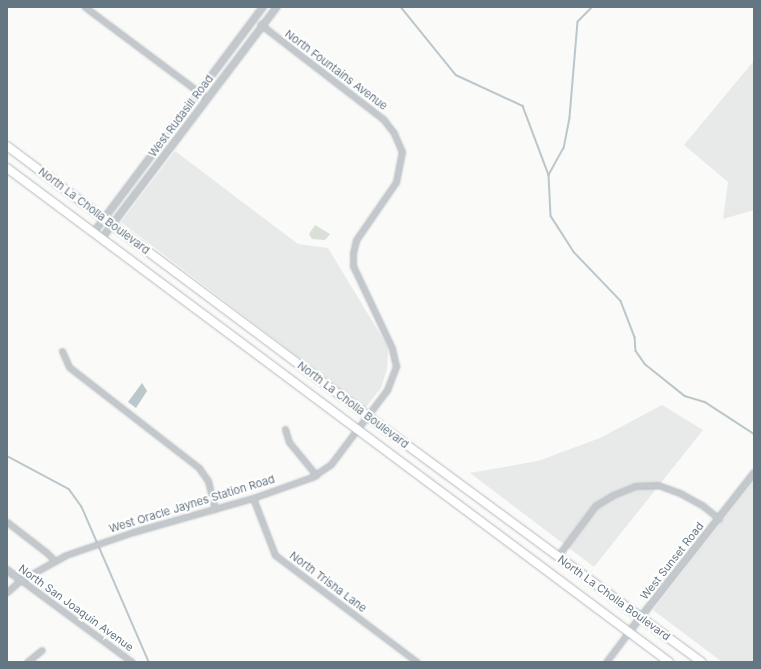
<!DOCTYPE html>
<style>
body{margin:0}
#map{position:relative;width:761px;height:669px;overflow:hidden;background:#fafaf8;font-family:Inter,sans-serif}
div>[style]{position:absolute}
.built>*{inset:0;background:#e8e9e9}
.green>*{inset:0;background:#dadfd7}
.water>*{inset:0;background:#bbc7cb}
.stream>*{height:1.5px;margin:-0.75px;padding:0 0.75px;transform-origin:0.75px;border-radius:0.75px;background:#bbc7cb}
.roads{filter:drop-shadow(0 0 1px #b5babe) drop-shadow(0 0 1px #b5babe)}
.minor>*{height:5px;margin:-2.5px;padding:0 2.5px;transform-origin:2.5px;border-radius:2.5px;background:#c3c8cc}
.tertiary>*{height:6px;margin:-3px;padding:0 3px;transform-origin:3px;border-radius:3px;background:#c3c8cc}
.primary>*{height:8px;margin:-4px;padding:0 4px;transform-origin:4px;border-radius:4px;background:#fff}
span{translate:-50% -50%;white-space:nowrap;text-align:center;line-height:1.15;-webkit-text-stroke:4px #fff;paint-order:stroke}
.street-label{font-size:11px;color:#657683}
.frame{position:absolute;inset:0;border:8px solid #657683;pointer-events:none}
</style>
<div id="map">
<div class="built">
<i style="clip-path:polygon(752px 63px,754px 63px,754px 210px,723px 219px,728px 182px,684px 145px)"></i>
<i style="clip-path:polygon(175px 151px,298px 244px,328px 248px,388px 347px,387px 369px,381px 388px,365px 408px,121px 222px)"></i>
<i style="clip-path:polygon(662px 405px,703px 430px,594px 567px,470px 473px,538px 461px,600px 438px)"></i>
<i style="clip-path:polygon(754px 481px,754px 662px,722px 662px,653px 610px)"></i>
</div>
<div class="green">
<i style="clip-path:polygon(315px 225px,330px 234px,325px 240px,312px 239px,309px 234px)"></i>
</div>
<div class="water">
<i style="clip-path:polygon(142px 383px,147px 391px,136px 408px,128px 402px)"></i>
</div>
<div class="stream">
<i style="left:401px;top:7px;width:87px;rotate:51deg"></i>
<i style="left:456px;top:75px;width:74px;rotate:24.8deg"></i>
<i style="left:523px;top:106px;width:74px;rotate:69.4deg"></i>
<i style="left:593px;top:7px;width:21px;rotate:135deg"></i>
<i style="left:578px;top:22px;width:96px;rotate:94.8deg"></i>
<i style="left:570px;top:118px;width:31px;rotate:101deg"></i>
<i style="left:564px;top:148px;width:31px;rotate:119deg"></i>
<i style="left:549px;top:175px;width:41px;rotate:87.2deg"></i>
<i style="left:551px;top:216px;width:43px;rotate:57.4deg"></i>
<i style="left:574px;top:252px;width:68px;rotate:46.2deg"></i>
<i style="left:621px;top:301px;width:39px;rotate:69deg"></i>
<i style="left:635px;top:337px;width:14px;rotate:86deg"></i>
<i style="left:636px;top:351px;width:16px;rotate:55deg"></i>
<i style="left:645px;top:364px;width:51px;rotate:38.7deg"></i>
<i style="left:685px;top:396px;width:21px;rotate:17deg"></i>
<i style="left:705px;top:402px;width:59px;rotate:33.1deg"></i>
<i style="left:7px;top:456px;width:70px;rotate:28deg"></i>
<i style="left:69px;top:489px;width:22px;rotate:54deg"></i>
<i style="left:82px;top:507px;width:169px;rotate:66.6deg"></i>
</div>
<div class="roads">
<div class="minor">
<i style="left:85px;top:7px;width:149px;rotate:36.8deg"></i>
<i style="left:62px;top:351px;width:17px;rotate:66deg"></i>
<i style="left:69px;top:367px;width:165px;rotate:37.8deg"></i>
<i style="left:199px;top:468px;width:16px;rotate:55deg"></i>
<i style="left:208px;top:481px;width:29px;rotate:76deg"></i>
<i style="left:285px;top:429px;width:14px;rotate:73deg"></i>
<i style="left:289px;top:442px;width:43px;rotate:50.7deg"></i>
<i style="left:253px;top:498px;width:61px;rotate:68.9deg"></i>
<i style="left:275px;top:555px;width:178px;rotate:37deg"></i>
<i style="left:7px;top:522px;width:49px;rotate:37.6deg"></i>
<i style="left:46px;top:552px;width:11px;rotate:45deg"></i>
<i style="left:557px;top:557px;width:64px;rotate:-53.3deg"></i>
<i style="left:595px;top:506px;width:21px;rotate:-31deg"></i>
<i style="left:613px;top:495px;width:24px;rotate:-22deg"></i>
<i style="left:635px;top:486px;width:23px;rotate:-2deg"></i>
<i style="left:658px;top:485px;width:23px;rotate:20deg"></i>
<i style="left:680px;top:493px;width:25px;rotate:29deg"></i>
<i style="left:702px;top:505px;width:22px;rotate:39deg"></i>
<i style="left:21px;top:580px;width:138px;rotate:36.5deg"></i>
<i style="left:7px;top:592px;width:18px;rotate:-41deg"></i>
<i style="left:21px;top:580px;width:51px;rotate:-29.1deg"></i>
<i style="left:66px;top:555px;width:71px;rotate:-18.9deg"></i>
<i style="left:133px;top:532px;width:125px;rotate:-15.8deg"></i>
<i style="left:253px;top:498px;width:63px;rotate:-19.6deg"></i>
<i style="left:312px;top:477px;width:23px;rotate:-34deg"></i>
<i style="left:331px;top:464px;width:93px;rotate:-52.9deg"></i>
<i style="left:387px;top:390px;width:26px;rotate:-69deg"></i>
<i style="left:396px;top:366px;width:18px;rotate:-103deg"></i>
<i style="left:392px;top:348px;width:91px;rotate:-115.4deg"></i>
<i style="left:353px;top:266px;width:13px;rotate:-90deg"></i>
<i style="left:353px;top:253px;width:13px;rotate:-77deg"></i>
<i style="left:356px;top:240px;width:70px;rotate:-55.4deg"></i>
<i style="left:396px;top:182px;width:31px;rotate:-79deg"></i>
<i style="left:402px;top:152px;width:21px;rotate:-113deg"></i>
<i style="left:394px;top:133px;width:18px;rotate:-128deg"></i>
<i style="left:383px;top:119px;width:155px;rotate:-142.3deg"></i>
<i style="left:27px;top:662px;width:19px;rotate:-39deg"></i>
<i style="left:606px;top:662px;width:38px;rotate:-53deg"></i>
</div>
<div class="tertiary">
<i style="left:94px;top:232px;width:281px;rotate:-53.1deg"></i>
<i style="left:102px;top:238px;width:290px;rotate:-52.9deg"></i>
<i style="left:7px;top:570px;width:17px;rotate:36deg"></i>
<i style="left:629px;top:632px;width:202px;rotate:-51.8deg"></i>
</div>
<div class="primary">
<i style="left:7px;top:146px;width:452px;rotate:36.8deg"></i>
<i style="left:369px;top:417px;width:413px;rotate:36.4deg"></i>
<i style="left:7px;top:168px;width:826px;rotate:36.73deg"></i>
</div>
</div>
<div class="street-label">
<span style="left:336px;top:70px;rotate:37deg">North Fountains Avenue</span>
<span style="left:181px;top:116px;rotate:-53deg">West Rudasill Road</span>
<span style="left:94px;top:211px;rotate:37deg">North La Cholla Boulevard</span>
<span style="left:353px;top:405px;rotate:37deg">North La Cholla Boulevard</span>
<span style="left:192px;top:504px;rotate:-17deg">West Oracle Jaynes Station Road</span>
<span style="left:672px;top:561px;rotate:-52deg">West Sunset Road</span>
<span style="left:328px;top:582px;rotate:37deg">North Trisha Lane</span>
<span style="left:614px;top:598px;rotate:36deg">North La Cholla Boulevard</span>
<span style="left:76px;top:608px;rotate:36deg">North San Joaquin Avenue</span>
</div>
<div class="frame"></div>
</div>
